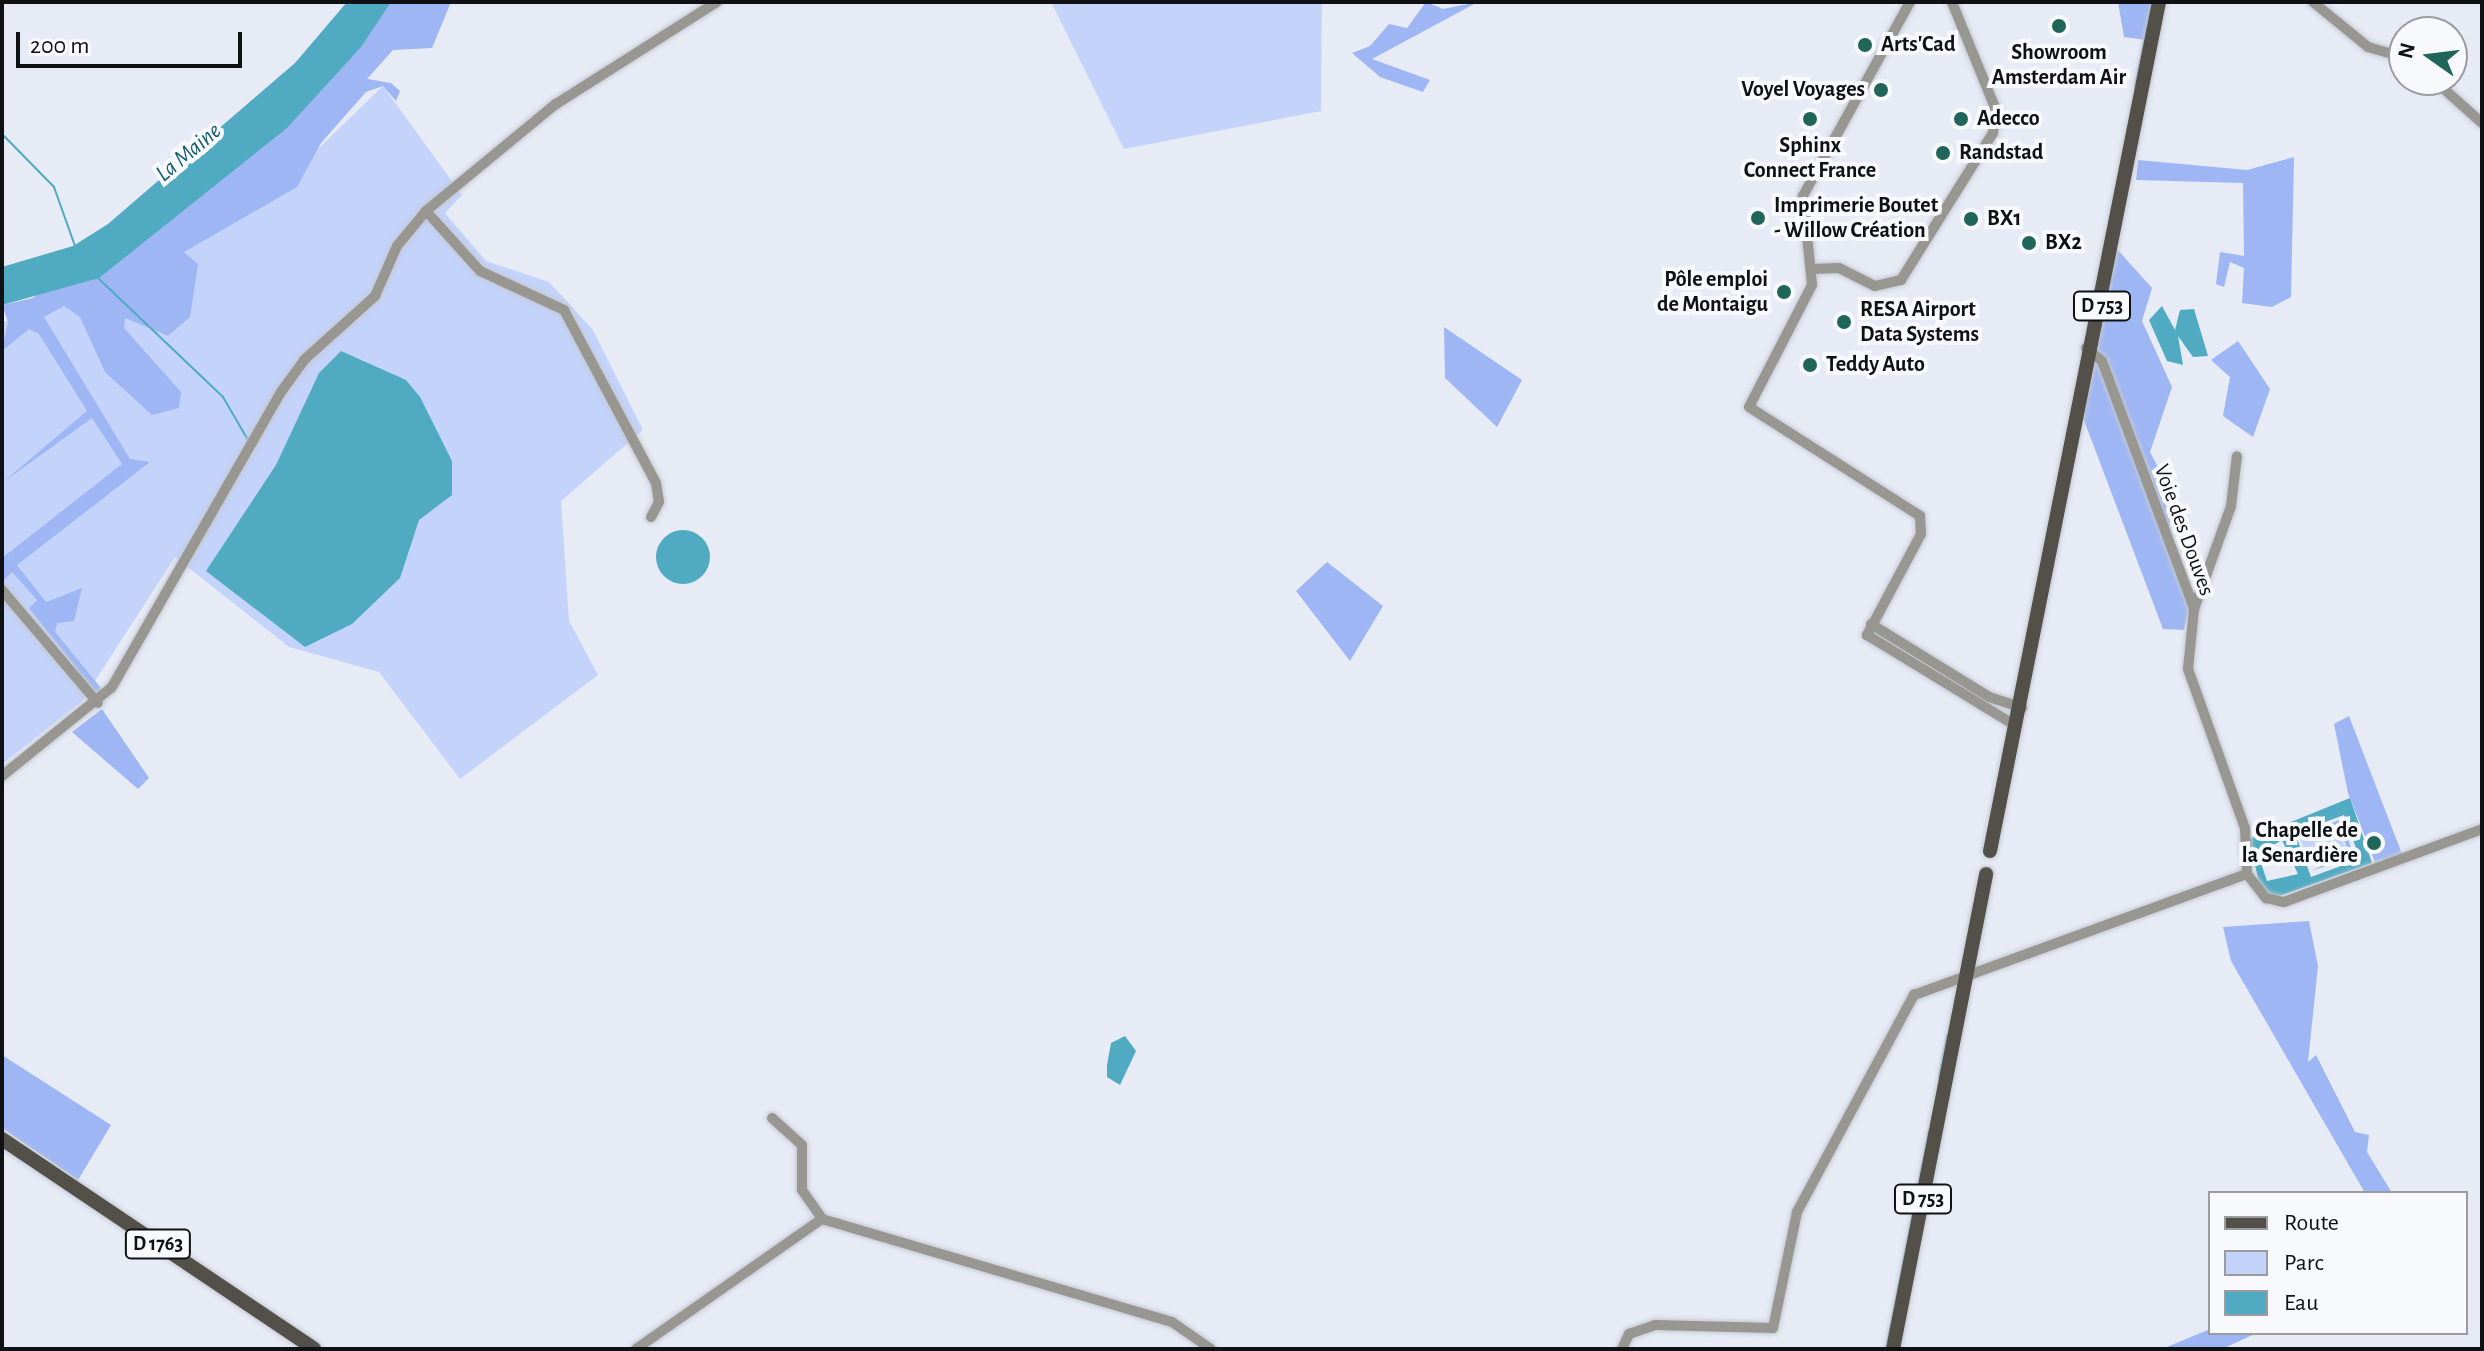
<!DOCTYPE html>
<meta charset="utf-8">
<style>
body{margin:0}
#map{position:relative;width:2484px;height:1351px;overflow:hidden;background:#e7ebf6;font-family:"Alegreya Sans",sans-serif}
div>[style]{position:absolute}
.green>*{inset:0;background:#c3d3fa}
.forest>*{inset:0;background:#9eb6f4}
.water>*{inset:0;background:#50aac2}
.round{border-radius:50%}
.stream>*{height:2px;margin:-1px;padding:0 1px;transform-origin:1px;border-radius:1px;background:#50aac2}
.roads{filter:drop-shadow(0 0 2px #c4c8d2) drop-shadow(0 0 2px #c4c8d2)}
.minor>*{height:10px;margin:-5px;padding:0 5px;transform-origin:5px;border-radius:5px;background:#979691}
.major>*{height:14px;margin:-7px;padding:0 7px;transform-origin:7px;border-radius:7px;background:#525048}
.dots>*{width:22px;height:22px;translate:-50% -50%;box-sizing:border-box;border:4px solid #f7f9fd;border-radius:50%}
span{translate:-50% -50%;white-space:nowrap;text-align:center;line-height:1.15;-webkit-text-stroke:8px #f7f9fd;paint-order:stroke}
.shield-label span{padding:2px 6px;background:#f7f9fd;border:2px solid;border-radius:6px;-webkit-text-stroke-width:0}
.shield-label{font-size:20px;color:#0f1114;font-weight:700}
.poi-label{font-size:22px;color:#0f1114;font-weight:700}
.left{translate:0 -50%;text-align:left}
.right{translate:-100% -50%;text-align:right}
.street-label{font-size:22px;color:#0f1114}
.water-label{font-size:24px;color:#135d6e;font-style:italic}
.frame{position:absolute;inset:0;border:4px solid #0f1114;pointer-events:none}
.legend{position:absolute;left:2208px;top:1191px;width:260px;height:144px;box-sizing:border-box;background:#f7f9fd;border:2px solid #9a9ca0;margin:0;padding:10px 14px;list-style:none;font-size:24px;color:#0f1114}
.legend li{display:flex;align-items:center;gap:16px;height:40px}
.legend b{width:40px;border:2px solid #9a9ca0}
.north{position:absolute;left:2388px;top:16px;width:80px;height:80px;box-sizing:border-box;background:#f7f9fd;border:2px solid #9a9ca0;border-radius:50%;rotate:284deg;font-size:22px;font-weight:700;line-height:32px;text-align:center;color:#0f1114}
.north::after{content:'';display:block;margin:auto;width:28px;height:36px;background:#1f6558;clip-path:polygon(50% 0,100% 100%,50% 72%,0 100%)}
.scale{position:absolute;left:16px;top:32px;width:226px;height:36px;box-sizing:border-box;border:4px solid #0f1114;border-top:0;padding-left:10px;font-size:24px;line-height:28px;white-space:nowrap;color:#0f1114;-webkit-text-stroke:6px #f7f9fd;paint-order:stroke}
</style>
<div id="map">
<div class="green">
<i style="clip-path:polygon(1051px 2px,1322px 2px,1321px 111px,1124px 149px)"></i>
<i style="clip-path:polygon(383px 86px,462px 195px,445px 213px,486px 261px,549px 282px,593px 330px,643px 430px,561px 501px,569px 621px,598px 675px,460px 779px,379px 672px,289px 647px,175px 557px,82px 701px,2px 764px,2px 323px,187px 242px,320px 147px)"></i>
<i style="clip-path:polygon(2334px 827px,2349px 853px,2310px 866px,2300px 838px)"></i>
</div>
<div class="forest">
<i style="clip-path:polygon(389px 2px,451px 2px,432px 48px,393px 50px,367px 79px,391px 83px,400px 91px,396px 101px,383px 86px,366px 92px,321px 143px,297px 187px,184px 252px,198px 264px,190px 317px,168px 336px,125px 318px,124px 328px,181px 392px,179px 408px,152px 415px,105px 372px,80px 317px,64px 306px,44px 317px,130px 459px,150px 462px,17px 565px,46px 602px,82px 588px,74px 621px,57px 623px,55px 632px,101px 688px,96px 693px,29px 608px,37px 600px,12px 572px,4px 580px,2px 558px,122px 464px,92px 418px,2px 483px,87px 411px,39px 334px,29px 329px,2px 351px,8px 322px,2px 305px,33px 298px)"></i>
<i style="clip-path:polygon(1426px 2px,1443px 9px,1478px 2px,1372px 59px,1430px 80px,1423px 92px,1380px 77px,1352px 53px,1370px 46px,1389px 24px,1407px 28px)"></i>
<i style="clip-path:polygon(2118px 2px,2153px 2px,2146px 40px,2124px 37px)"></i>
<i style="clip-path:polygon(2294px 157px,2291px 297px,2272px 307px,2242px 303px,2244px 268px,2230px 262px,2224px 287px,2216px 284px,2220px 252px,2244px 256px,2243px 183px,2136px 180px,2138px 160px,2247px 170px)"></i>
<i style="clip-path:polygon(2116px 248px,2152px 288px,2142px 321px,2172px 387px,2150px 452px,2180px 508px,2168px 528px,2189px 608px,2184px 630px,2163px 629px,2082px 415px)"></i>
<i style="clip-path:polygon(1444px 327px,1522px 380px,1497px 427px,1445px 378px)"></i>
<i style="clip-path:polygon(2238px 341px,2270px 389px,2253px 437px,2223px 416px,2230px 377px,2211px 360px)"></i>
<i style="clip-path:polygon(1327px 562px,1383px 606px,1350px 661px,1296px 591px)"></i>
<i style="clip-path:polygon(102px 709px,149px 778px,138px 789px,72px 732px)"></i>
<i style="clip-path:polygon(2349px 716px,2402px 854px,2375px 862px,2348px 793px,2334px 724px)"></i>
<i style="clip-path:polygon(2342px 819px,2354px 857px,2311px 871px,2348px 853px,2344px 839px,2334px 827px,2298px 835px)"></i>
<i style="clip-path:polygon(2309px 921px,2318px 966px,2308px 1062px,2316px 1055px,2355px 1132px,2369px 1135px,2367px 1152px,2392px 1193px,2365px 1193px,2231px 961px,2223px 927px)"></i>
<i style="clip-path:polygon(2px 1055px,111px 1125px,78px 1180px,2px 1128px)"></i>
<i style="clip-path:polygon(2210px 1329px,2257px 1333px,2222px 1349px,2162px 1349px)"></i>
</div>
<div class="water">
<i style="clip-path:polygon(347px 2px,391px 2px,361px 47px,287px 128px,99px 278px,2px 305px,2px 267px,73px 246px,108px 224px,295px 63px)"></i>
<i style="clip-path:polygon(2162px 306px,2175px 330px,2180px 310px,2194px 309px,2208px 356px,2193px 357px,2178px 336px,2183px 365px,2167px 361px,2149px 320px)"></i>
<i style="clip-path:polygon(341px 351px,406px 380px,420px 397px,452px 461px,452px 495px,419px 520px,400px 578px,352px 624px,305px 647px,206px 571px,276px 465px,319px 373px)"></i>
<i class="round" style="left:656px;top:530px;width:54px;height:54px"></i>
<i style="clip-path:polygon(evenodd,2350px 798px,2372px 863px,2274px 898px,2259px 883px,2249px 839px,2350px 798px,2344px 815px,2360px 859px,2311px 877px,2295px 833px,2344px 815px,2350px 798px,2282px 840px,2298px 874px,2267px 881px,2258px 854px,2282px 840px)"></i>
<i style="clip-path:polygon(1125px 1036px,1136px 1051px,1120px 1085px,1107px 1077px,1107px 1065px,1111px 1043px)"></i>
</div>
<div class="stream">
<i style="left:2135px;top:86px;width:86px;rotate:-78.6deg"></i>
<i style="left:2px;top:134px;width:74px;rotate:45.5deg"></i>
<i style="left:54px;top:187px;width:63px;rotate:70.4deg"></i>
<i style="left:97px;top:277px;width:174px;rotate:43.6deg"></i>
<i style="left:223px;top:397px;width:50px;rotate:59.8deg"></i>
<i style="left:1939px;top:1077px;width:43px;rotate:-79.2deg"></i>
<i style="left:1886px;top:1349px;width:223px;rotate:-78.9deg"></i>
</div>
<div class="roads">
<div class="minor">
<i style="left:1910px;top:2px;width:222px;rotate:118.9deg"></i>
<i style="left:1803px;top:196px;width:89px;rotate:84.2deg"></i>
<i style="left:1812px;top:285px;width:137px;rotate:117.3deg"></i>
<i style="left:1749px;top:407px;width:203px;rotate:32.5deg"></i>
<i style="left:1920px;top:516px;width:18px;rotate:87deg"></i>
<i style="left:1921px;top:534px;width:115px;rotate:118.1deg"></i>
<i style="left:1867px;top:635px;width:169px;rotate:31.4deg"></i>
<i style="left:2313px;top:2px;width:71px;rotate:39.3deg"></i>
<i style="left:2368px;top:47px;width:37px;rotate:16deg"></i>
<i style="left:2434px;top:80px;width:64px;rotate:41.9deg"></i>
<i style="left:426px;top:211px;width:81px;rotate:48deg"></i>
<i style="left:480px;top:271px;width:93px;rotate:24.9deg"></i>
<i style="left:564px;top:310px;width:196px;rotate:62deg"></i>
<i style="left:656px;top:483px;width:19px;rotate:81deg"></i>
<i style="left:659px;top:502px;width:17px;rotate:118deg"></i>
<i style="left:1813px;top:269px;width:26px;rotate:-2deg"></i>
<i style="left:1839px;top:268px;width:40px;rotate:26.6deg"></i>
<i style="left:1875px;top:286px;width:27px;rotate:-13deg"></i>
<i style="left:1901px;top:280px;width:173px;rotate:-58deg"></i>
<i style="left:1993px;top:133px;width:23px;rotate:-83deg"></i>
<i style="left:1996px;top:110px;width:117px;rotate:-112.2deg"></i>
<i style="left:2086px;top:348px;width:21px;rotate:39deg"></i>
<i style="left:2102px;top:361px;width:265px;rotate:69.6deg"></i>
<i style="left:2194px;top:609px;width:60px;rotate:95.7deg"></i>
<i style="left:2188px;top:669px;width:169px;rotate:70.3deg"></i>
<i style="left:2245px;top:828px;width:46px;rotate:87.5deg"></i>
<i style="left:2px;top:590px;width:148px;rotate:49.7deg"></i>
<i style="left:2194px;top:609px;width:109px;rotate:-70.2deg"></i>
<i style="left:2231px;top:506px;width:50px;rotate:-83.2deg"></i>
<i style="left:1871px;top:624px;width:139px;rotate:31.7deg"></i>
<i style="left:1989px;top:697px;width:35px;rotate:18deg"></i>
<i style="left:2px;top:776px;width:141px;rotate:-39deg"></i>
<i style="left:112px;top:687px;width:340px;rotate:-60.2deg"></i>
<i style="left:281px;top:392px;width:39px;rotate:-54deg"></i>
<i style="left:304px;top:360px;width:96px;rotate:-42deg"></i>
<i style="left:375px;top:296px;width:55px;rotate:-66.3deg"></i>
<i style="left:397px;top:246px;width:45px;rotate:-50.4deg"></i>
<i style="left:426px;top:211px;width:168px;rotate:-39.5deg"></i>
<i style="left:556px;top:104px;width:191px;rotate:-32.4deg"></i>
<i style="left:2247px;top:874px;width:31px;rotate:52deg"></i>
<i style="left:2266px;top:898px;width:18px;rotate:13deg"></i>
<i style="left:2284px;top:902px;width:211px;rotate:-20.2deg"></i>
<i style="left:772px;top:1118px;width:40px;rotate:42deg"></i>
<i style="left:802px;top:1145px;width:45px;rotate:90deg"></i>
<i style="left:802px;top:1190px;width:35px;rotate:55deg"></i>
<i style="left:636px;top:1349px;width:227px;rotate:-35deg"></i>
<i style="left:822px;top:1219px;width:365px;rotate:16.4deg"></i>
<i style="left:1172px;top:1322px;width:47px;rotate:34.7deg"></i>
<i style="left:1622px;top:1349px;width:17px;rotate:-65deg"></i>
<i style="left:1629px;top:1334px;width:28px;rotate:-19deg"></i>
<i style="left:1655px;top:1325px;width:118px;rotate:1.5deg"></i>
<i style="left:1773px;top:1328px;width:118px;rotate:-78.3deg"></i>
<i style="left:1797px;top:1212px;width:247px;rotate:-61.7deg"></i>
<i style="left:1914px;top:995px;width:354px;rotate:-20deg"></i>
</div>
<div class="major">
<i style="left:1990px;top:851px;width:866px;rotate:-78.74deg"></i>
<i style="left:2px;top:1139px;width:376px;rotate:33.9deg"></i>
<i style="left:1893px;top:1349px;width:484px;rotate:-78.9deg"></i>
</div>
</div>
<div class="dots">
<i style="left:2059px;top:26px;background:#1f6558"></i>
<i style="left:1865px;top:45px;background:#1f6558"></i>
<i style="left:1881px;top:90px;background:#1f6558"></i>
<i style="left:1810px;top:119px;background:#1f6558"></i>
<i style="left:1961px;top:119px;background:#1f6558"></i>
<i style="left:1943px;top:153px;background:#1f6558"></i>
<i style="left:1758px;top:218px;background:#1f6558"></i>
<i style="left:1971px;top:219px;background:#1f6558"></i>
<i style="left:2029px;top:243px;background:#1f6558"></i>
<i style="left:1784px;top:292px;background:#1f6558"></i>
<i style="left:1844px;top:322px;background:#1f6558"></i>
<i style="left:1810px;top:365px;background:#1f6558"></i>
<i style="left:2374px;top:843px;background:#1f6558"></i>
</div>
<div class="shield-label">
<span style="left:2102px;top:306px">D 753</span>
<span style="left:1923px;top:1199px">D 753</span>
<span style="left:158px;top:1244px">D 1763</span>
</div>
<div class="poi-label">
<span class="left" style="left:1881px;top:45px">Arts'Cad</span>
<span style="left:2059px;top:65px">Showroom<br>Amsterdam Air</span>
<span class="right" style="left:1865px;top:90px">Voyel Voyages</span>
<span class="left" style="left:1977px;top:119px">Adecco</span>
<span style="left:1810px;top:158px">Sphinx<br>Connect France</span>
<span class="left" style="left:1959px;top:153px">Randstad</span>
<span class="left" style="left:1774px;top:218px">Imprimerie Boutet<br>- Willow Création</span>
<span class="left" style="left:1987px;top:219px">BX1</span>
<span class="left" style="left:2045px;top:243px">BX2</span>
<span class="right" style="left:1768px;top:292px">Pôle emploi<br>de Montaigu</span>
<span class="left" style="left:1860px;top:322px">RESA Airport<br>Data Systems</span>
<span class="left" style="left:1826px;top:365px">Teddy Auto</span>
<span class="right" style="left:2358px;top:843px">Chapelle de<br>la Senardière</span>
</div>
<div class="street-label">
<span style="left:2184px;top:530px;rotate:70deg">Voie des Douves</span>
</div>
<div class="water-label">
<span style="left:189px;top:153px;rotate:-40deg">La Maine</span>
</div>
<div class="frame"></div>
<ul class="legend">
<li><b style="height:10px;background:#525048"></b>Route</li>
<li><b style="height:22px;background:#c3d3fa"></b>Parc</li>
<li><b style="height:22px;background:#50aac2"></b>Eau</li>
</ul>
<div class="north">N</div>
<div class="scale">200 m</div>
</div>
